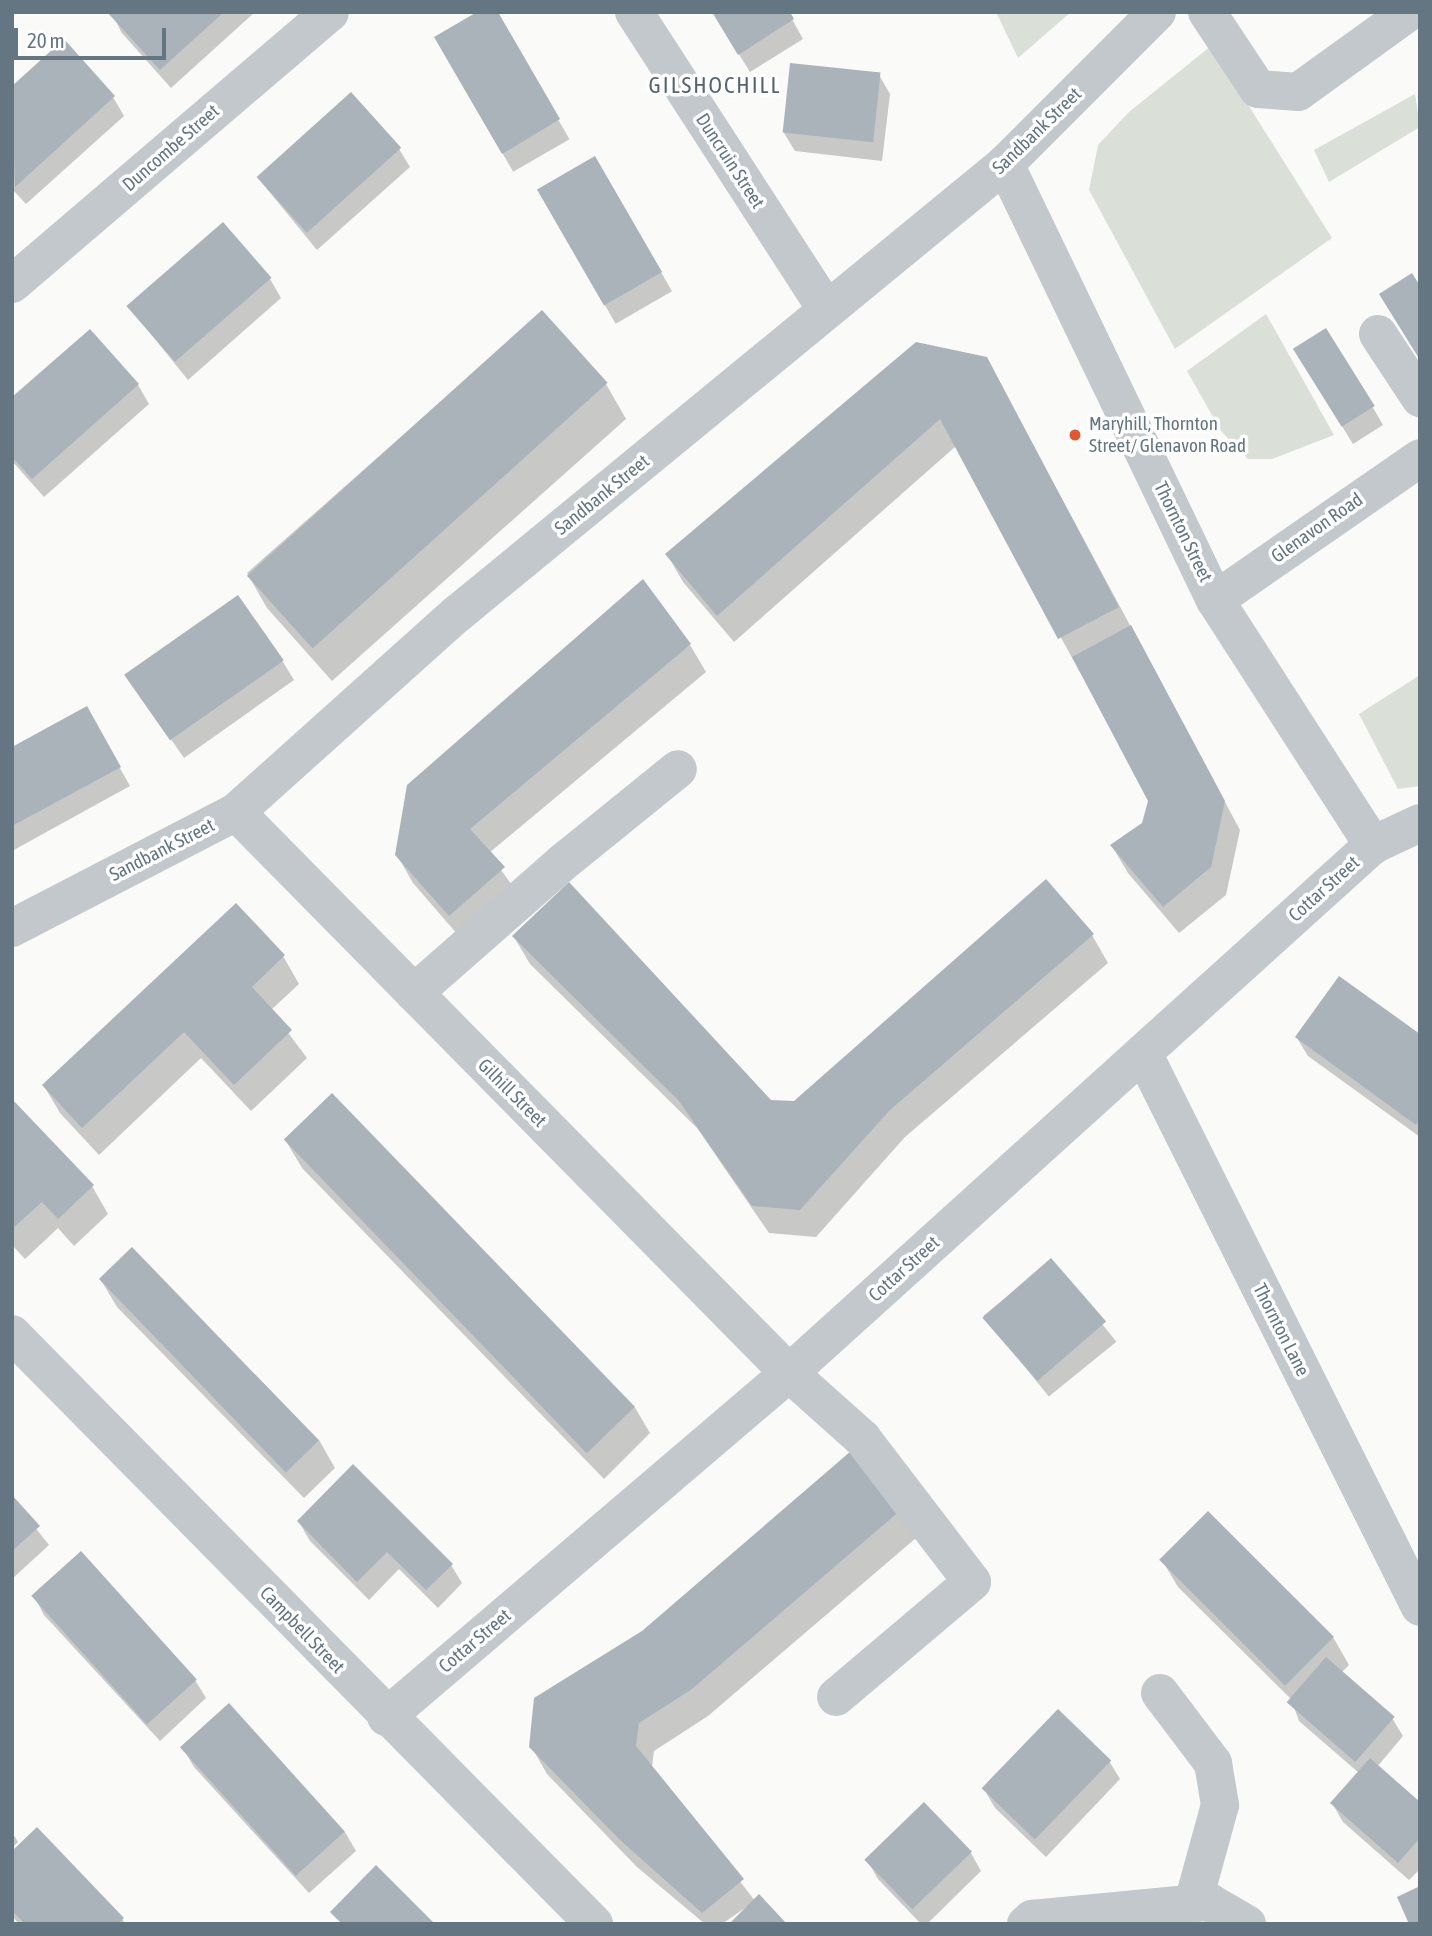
<!DOCTYPE html>
<style>
body{margin:0}
#map{position:relative;width:1432px;height:1936px;overflow:hidden;background:#fafaf8;font-family:"Asap Condensed",sans-serif}
div>[style]{position:absolute}
.green>*{inset:0;background:#dadfd7}
.shadow>*{inset:0;background:#0003;transform-origin:0 0}
.building>*{inset:0;background:#aab3b9;transform-origin:0 0}
.minor>*{height:38px;margin:-19px;padding:0 19px;transform-origin:19px;border-radius:19px;background:#c3c8cc}
.dots>*{width:19px;height:19px;translate:-50% -50%;box-sizing:border-box;border:4px solid #fff;border-radius:50%}
span{translate:-50% -50%;white-space:nowrap;text-align:center;line-height:1.15;-webkit-text-stroke:7px #fff;paint-order:stroke}
.street-label{font-size:19px;color:#657683}
.poi-label{font-size:19px;color:#657683}
.left{translate:0 -50%;text-align:left}
.quarter-label{font-size:23px;color:#57646e;letter-spacing:2px}
.frame{position:absolute;inset:0;border:14px solid #657683;pointer-events:none}
.scale{position:absolute;left:14px;top:28px;width:152px;height:32px;box-sizing:border-box;border:4px solid #657683;border-top:0;padding-left:9px;font-size:21px;line-height:24px;white-space:nowrap;color:#657683;-webkit-text-stroke:5px #fff;paint-order:stroke}
</style>
<div id="map">
<div class="green">
<i style="clip-path:polygon(996px 12px,1071px 12px,1018px 58px)"></i>
<i style="clip-path:polygon(1211px 46px,1332px 238px,1175px 349px,1089px 190px,1098px 145px,1129px 112px)"></i>
<i style="clip-path:polygon(1415px 94px,1420px 127px,1329px 182px,1314px 150px)"></i>
<i style="clip-path:polygon(1266px 314px,1334px 435px,1272px 459px,1248px 459px,1221px 431px,1187px 371px)"></i>
<i style="clip-path:polygon(1420px 675px,1420px 786px,1398px 789px,1359px 714px)"></i>
</div>
<div class="shadow">
<i style="clip-path:polygon(112px 12px,255px 12px,171px 88px,121px 32px)"></i>
<i style="left:496px;top:12px;width:147px;height:65px;rotate:60deg"></i>
<i style="clip-path:polygon(713px 12px,788px 12px,803px 39px,750px 72px)"></i>
<i style="clip-path:polygon(879px 75px,890px 94px,882px 161px,795px 151px,784px 133px)"></i>
<i style="clip-path:polygon(12px 88px,113px 97px,124px 116px,26px 204px,12px 189px)"></i>
<i style="clip-path:polygon(399px 149px,410px 167px,317px 250px,258px 178px)"></i>
<i style="left:595px;top:158px;width:154px;height:65px;rotate:60deg"></i>
<i style="clip-path:polygon(270px 279px,281px 298px,188px 380px,129px 307px)"></i>
<i style="clip-path:polygon(542px 312px,606px 384px,626px 419px,332px 681px,267px 608px,247px 573px)"></i>
<i style="clip-path:polygon(1306px 368px,1372px 406px,1383px 425px,1353px 444px)"></i>
<i style="clip-path:polygon(138px 385px,149px 404px,44px 497px,12px 461px,12px 399px)"></i>
<i style="clip-path:polygon(1002px 387px,1240px 830px,1226px 895px,1179px 933px,1128px 873px,1112px 846px,1143px 824px,1150px 800px,956px 446px,734px 642px,683px 582px,667px 554px)"></i>
<i style="clip-path:polygon(690px 645px,706px 672px,489px 853px,519px 895px,465px 943px,413px 883px,397px 855px)"></i>
<i style="clip-path:polygon(283px 662px,294px 680px,184px 758px,127px 676px)"></i>
<i style="clip-path:polygon(86px 708px,130px 786px,12px 851px,12px 749px)"></i>
<i style="clip-path:polygon(1092px 935px,1108px 963px,905px 1137px,816px 1237px,769px 1233px,697px 1128px,530px 964px,514px 937px,770px 1102px,795px 1103px)"></i>
<i style="clip-path:polygon(283px 956px,299px 984px,271px 1010px,307px 1058px,251px 1111px,201px 1058px,99px 1155px,60px 1113px,44px 1086px)"></i>
<i style="clip-path:polygon(1420px 1036px,1420px 1137px,1308px 1056px,1297px 1038px)"></i>
<i style="clip-path:polygon(12px 1101px,92px 1186px,108px 1214px,74px 1246px,58px 1228px,25px 1259px,12px 1245px)"></i>
<i style="clip-path:polygon(286px 1141px,634px 1406px,650px 1433px,604px 1479px,302px 1168px)"></i>
<i style="clip-path:polygon(132px 1249px,319px 1440px,335px 1468px,304px 1498px,117px 1307px,101px 1280px)"></i>
<i style="left:1051px;top:1261px;width:104px;height:87px;rotate:51deg"></i>
<i style="clip-path:polygon(851px 1454px,916px 1538px,708px 1716px,654px 1751px,652px 1767px,755px 1901px,722px 1924px,705px 1924px,637px 1867px,547px 1774px,531px 1746px,643px 1632px)"></i>
<i style="clip-path:polygon(12px 1498px,49px 1545px,12px 1579px)"></i>
<i style="clip-path:polygon(299px 1522px,451px 1565px,462px 1583px,438px 1608px,399px 1569px,369px 1600px,310px 1541px)"></i>
<i style="clip-path:polygon(1162px 1560px,1333px 1637px,1349px 1665px,1341px 1673px,1392px 1718px,1403px 1736px,1377px 1767px,1420px 1804px,1420px 1869px,1409px 1880px,1343px 1822px,1332px 1803px,1359px 1773px,1299px 1721px,1291px 1699px,1178px 1587px)"></i>
<i style="clip-path:polygon(34px 1596px,195px 1680px,206px 1698px,160px 1741px,44px 1615px)"></i>
<i style="clip-path:polygon(229px 1706px,345px 1832px,356px 1851px,309px 1893px,194px 1767px,183px 1748px)"></i>
<i style="clip-path:polygon(1109px 1761px,1120px 1779px,1046px 1857px,995px 1808px,984px 1789px)"></i>
<i style="clip-path:polygon(12px 1832px,18px 1842px,12px 1848px)"></i>
<i style="clip-path:polygon(971px 1853px,981px 1871px,927px 1924px,921px 1924px,878px 1879px,867px 1860px)"></i>
<i style="clip-path:polygon(12px 1854px,122px 1919px,125px 1924px,19px 1924px,12px 1916px)"></i>
</div>
<div class="building">
<i style="clip-path:polygon(107px 12px,224px 12px,160px 70px)"></i>
<i style="clip-path:polygon(477px 12px,498px 12px,560px 119px,502px 154px,434px 37px)"></i>
<i style="clip-path:polygon(712px 12px,790px 12px,794px 19px,738px 55px)"></i>
<i style="clip-path:polygon(64px 39px,115px 96px,15px 187px,12px 86px)"></i>
<i style="left:790px;top:63px;width:91px;height:70px;rotate:6deg"></i>
<i style="left:351px;top:92px;width:75px;height:127px;rotate:48deg"></i>
<i style="left:595px;top:156px;width:134px;height:67px;rotate:60deg"></i>
<i style="left:223px;top:222px;width:74px;height:128px;rotate:49deg"></i>
<i style="clip-path:polygon(1412px 273px,1420px 286px,1420px 360px,1379px 294px)"></i>
<i style="left:542px;top:310px;width:98px;height:397px;rotate:48deg"></i>
<i style="left:1326px;top:328px;width:92px;height:39px;rotate:58deg"></i>
<i style="clip-path:polygon(90px 329px,139px 384px,32px 479px,12px 457px,12px 397px)"></i>
<i style="clip-path:polygon(916px 342px,987px 357px,1119px 607px,1058px 639px,940px 419px,717px 616px,665px 554px)"></i>
<i style="clip-path:polygon(643px 579px,691px 644px,470px 829px,505px 867px,449px 916px,395px 855px,407px 785px)"></i>
<i style="left:238px;top:595px;width:80px;height:139px;rotate:55deg"></i>
<i style="clip-path:polygon(1131px 625px,1225px 801px,1211px 867px,1163px 907px,1110px 845px,1142px 823px,1148px 801px,1072px 657px)"></i>
<i style="clip-path:polygon(87px 706px,121px 767px,12px 826px,12px 747px)"></i>
<i style="clip-path:polygon(1046px 879px,1094px 934px,890px 1110px,800px 1210px,752px 1206px,679px 1101px,512px 936px,569px 882px,771px 1100px,794px 1101px)"></i>
<i style="clip-path:polygon(236px 903px,285px 955px,252px 987px,292px 1030px,234px 1085px,184px 1032px,82px 1128px,42px 1085px)"></i>
<i style="clip-path:polygon(1339px 976px,1420px 1034px,1420px 1119px,1416px 1125px,1295px 1037px)"></i>
<i style="left:332px;top:1093px;width:436px;height:67px;rotate:46deg"></i>
<i style="clip-path:polygon(12px 1099px,94px 1185px,58px 1219px,42px 1202px,12px 1229px)"></i>
<i style="left:132px;top:1247px;width:269px;height:46px;rotate:46deg"></i>
<i style="left:1051px;top:1258px;width:84px;height:91px;rotate:49deg"></i>
<i style="clip-path:polygon(851px 1451px,902px 1509px,692px 1689px,639px 1723px,636px 1746px,744px 1879px,702px 1913px,620px 1840px,529px 1747px,534px 1698px,642px 1631px)"></i>
<i style="clip-path:polygon(353px 1464px,453px 1564px,426px 1590px,387px 1552px,357px 1582px,297px 1521px)"></i>
<i style="clip-path:polygon(12px 1495px,40px 1526px,12px 1551px)"></i>
<i style="left:1208px;top:1511px;width:178px;height:69px;rotate:45deg"></i>
<i style="left:81px;top:1551px;width:173px;height:67px;rotate:48deg"></i>
<i style="left:1326px;top:1657px;width:91px;height:60px;rotate:41deg"></i>
<i style="left:229px;top:1703px;width:173px;height:66px;rotate:48deg"></i>
<i style="left:1058px;top:1709px;width:74px;height:110px;rotate:44deg"></i>
<i style="clip-path:polygon(1370px 1758px,1420px 1802px,1420px 1838px,1398px 1863px,1330px 1803px)"></i>
<i style="left:924px;top:1802px;width:69px;height:83px;rotate:46deg"></i>
<i style="clip-path:polygon(37px 1827px,124px 1918px,118px 1924px,25px 1924px,12px 1911px,12px 1851px)"></i>
<i style="clip-path:polygon(376px 1865px,435px 1924px,342px 1924px,330px 1912px)"></i>
<i style="clip-path:polygon(1420px 1886px,1420px 1924px,1409px 1924px,1397px 1897px)"></i>
<i style="clip-path:polygon(759px 1894px,787px 1924px,729px 1924px)"></i>
</div>
<div class="minor">
<i style="left:634px;top:12px;width:355px;rotate:57.1deg"></i>
<i style="left:1207px;top:12px;width:92px;rotate:56.5deg"></i>
<i style="left:1258px;top:89px;width:40px;rotate:4.3deg"></i>
<i style="left:1298px;top:92px;width:137px;rotate:-35.8deg"></i>
<i style="left:1005px;top:164px;width:484px;rotate:64.3deg"></i>
<i style="left:1215px;top:600px;width:292px;rotate:57.2deg"></i>
<i style="left:12px;top:284px;width:418px;rotate:-40.5deg"></i>
<i style="left:1378px;top:334px;width:77px;rotate:56.7deg"></i>
<i style="left:1215px;top:600px;width:249px;rotate:-34.7deg"></i>
<i style="left:236px;top:812px;width:788px;rotate:45.41deg"></i>
<i style="left:789px;top:1373px;width:98px;rotate:41.7deg"></i>
<i style="left:862px;top:1438px;width:181px;rotate:52.6deg"></i>
<i style="left:972px;top:1582px;width:178px;rotate:139.8deg"></i>
<i style="left:12px;top:928px;width:252px;rotate:-27.4deg"></i>
<i style="left:236px;top:812px;width:297px;rotate:-41.9deg"></i>
<i style="left:457px;top:614px;width:709px;rotate:-39.39deg"></i>
<i style="left:1005px;top:164px;width:215px;rotate:-45deg"></i>
<i style="left:414px;top:993px;width:197px;rotate:-41.3deg"></i>
<i style="left:562px;top:863px;width:149px;rotate:-39deg"></i>
<i style="left:1143px;top:1053px;width:619px;rotate:63.43deg"></i>
<i style="left:12px;top:1334px;width:829px;rotate:45.39deg"></i>
<i style="left:1160px;top:1693px;width:88px;rotate:52.9deg"></i>
<i style="left:1213px;top:1763px;width:43px;rotate:80.5deg"></i>
<i style="left:1220px;top:1805px;width:102px;rotate:105.4deg"></i>
<i style="left:386px;top:1717px;width:530px;rotate:-40.48deg"></i>
<i style="left:789px;top:1373px;width:787px;rotate:-42.12deg"></i>
<i style="left:1373px;top:845px;width:52px;rotate:-25.1deg"></i>
<i style="left:1026px;top:1924px;width:8px;rotate:-40deg"></i>
<i style="left:1032px;top:1919px;width:178px;rotate:-5.5deg"></i>
<i style="left:1209px;top:1902px;width:44px;rotate:30.1deg"></i>
</div>
<div class="dots">
<i style="left:1075px;top:435px;background:#e4572e"></i>
</div>
<div class="street-label">
<span style="left:1037px;top:131px;rotate:-44deg">Sandbank Street</span>
<span style="left:171px;top:148px;rotate:-41deg">Duncombe Street</span>
<span style="left:730px;top:161px;rotate:57deg">Duncruin Street</span>
<span style="left:602px;top:495px;rotate:-39deg">Sandbank Street</span>
<span style="left:1317px;top:528px;rotate:-35deg">Glenavon Road</span>
<span style="left:1183px;top:532px;rotate:64deg">Thornton Street</span>
<span style="left:162px;top:850px;rotate:-27deg">Sandbank Street</span>
<span style="left:1324px;top:889px;rotate:-42deg">Cottar Street</span>
<span style="left:512px;top:1093px;rotate:45deg">Gilhill Street</span>
<span style="left:904px;top:1269px;rotate:-42deg">Cottar Street</span>
<span style="left:1281px;top:1330px;rotate:63deg">Thornton Lane</span>
<span style="left:302px;top:1630px;rotate:46deg">Campbell Street</span>
<span style="left:475px;top:1641px;rotate:-40deg">Cottar Street</span>
</div>
<div class="poi-label">
<span class="left" style="left:1089px;top:435px">Maryhill, Thornton<br>Street/ Glenavon Road</span>
</div>
<div class="quarter-label">
<span style="left:715px;top:85px">GILSHOCHILL</span>
</div>
<div class="frame"></div>
<div class="scale">20 m</div>
</div>
